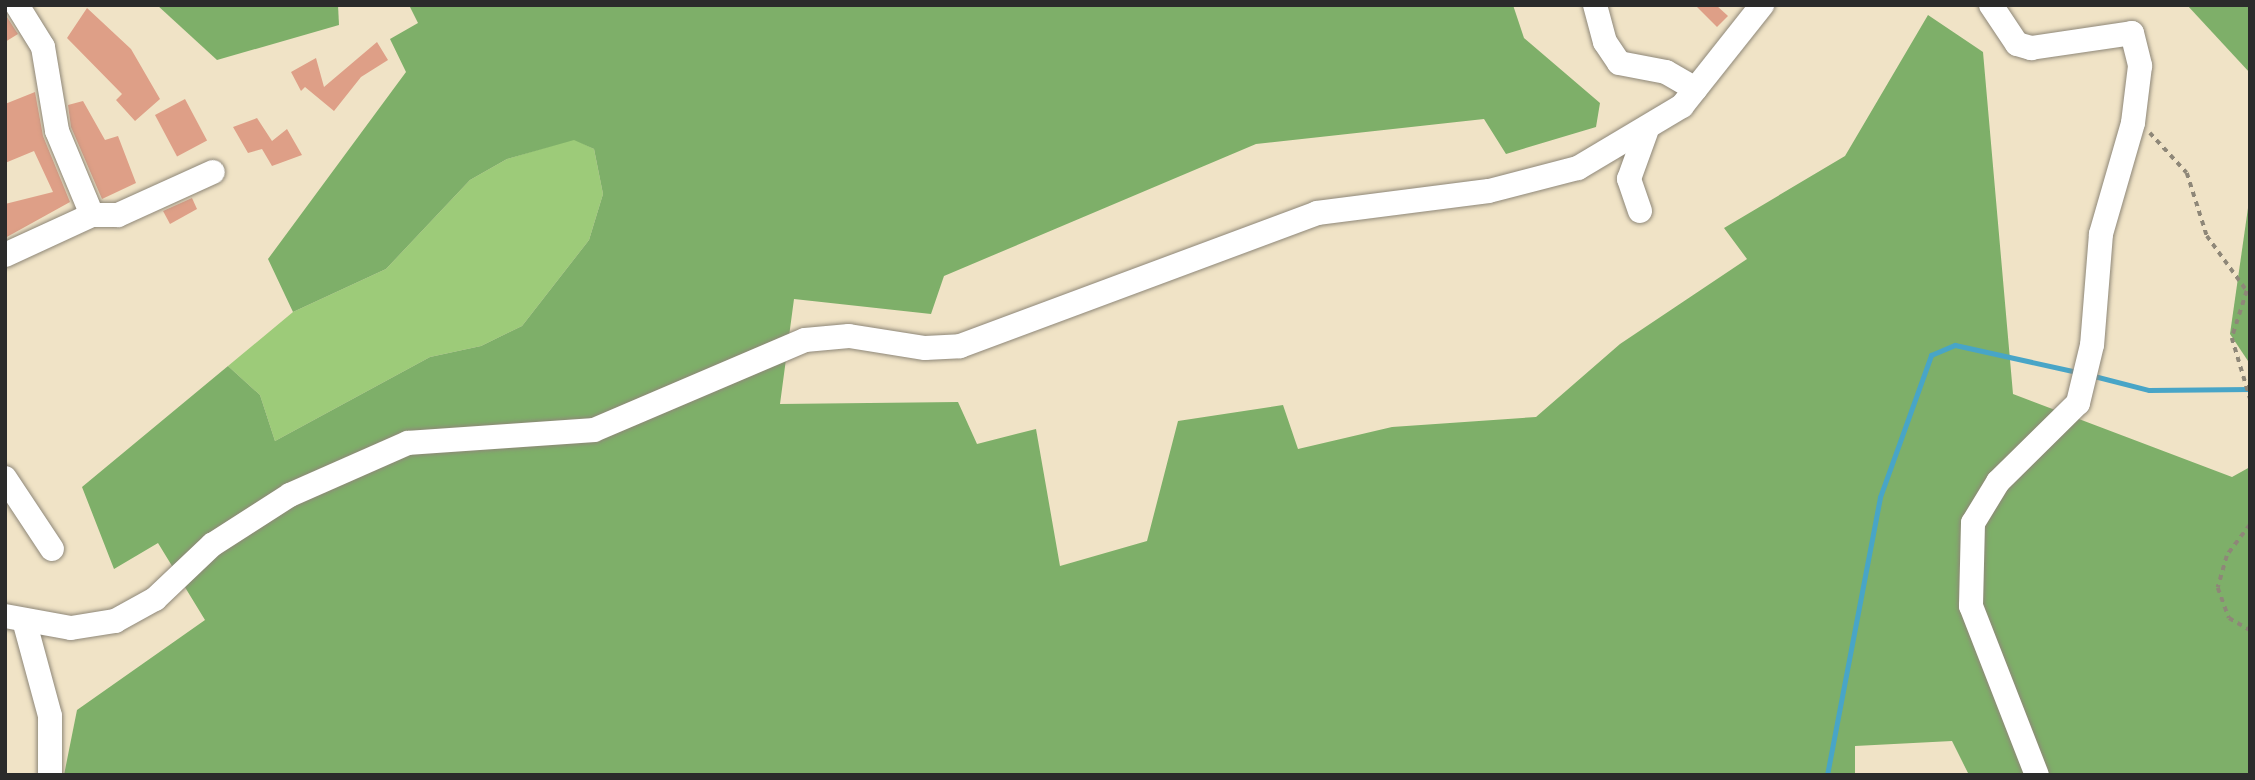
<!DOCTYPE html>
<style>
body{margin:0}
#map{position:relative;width:2255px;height:780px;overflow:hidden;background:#f0e3c6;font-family:"IM FELL English",serif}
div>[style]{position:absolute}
.green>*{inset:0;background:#9dcb79}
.forest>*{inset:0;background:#7eaf69}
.stream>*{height:5px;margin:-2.5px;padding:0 2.5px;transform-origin:2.5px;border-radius:2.5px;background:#48a5c7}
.building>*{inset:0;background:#de9f87;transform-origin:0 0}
.path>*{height:3.5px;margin-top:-1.75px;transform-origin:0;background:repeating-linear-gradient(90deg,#8e8778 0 5px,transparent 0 10px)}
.roads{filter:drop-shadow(0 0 2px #8e8778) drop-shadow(0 0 2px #8e8778)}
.minor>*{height:24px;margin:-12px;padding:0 12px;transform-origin:12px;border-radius:12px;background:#fff}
span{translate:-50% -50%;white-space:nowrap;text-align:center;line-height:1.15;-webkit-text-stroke:5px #fbf7ec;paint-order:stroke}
.frame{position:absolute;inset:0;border:7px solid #2b2b2b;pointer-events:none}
</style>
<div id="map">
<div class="green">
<i style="clip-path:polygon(574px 139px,594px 149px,603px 194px,589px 240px,522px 326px,481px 346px,430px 357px,275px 441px,260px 395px,228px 366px,293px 312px,386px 269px,470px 180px,507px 159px)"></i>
</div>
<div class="forest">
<i style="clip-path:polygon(157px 5px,338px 5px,339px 25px,217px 60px)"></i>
<i style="clip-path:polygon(409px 5px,1513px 5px,1524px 38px,1600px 103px,1596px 127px,1506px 154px,1484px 119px,1256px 144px,944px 276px,931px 314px,794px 299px,780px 404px,958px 402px,977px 444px,1036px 429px,1060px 566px,1147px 541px,1178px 421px,1283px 405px,1298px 449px,1392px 427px,1536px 417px,1620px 344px,1747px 259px,1724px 228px,1845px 156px,1928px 15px,1983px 52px,2013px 394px,2232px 477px,2250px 467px,2250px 775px,1969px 775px,1952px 741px,1855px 746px,1855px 775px,64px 775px,77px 710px,205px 620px,158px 543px,114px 569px,82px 487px,228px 366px,260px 395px,275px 441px,430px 357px,481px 346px,522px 326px,589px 240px,603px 194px,594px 149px,574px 140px,507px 159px,470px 180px,386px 269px,293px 312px,268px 259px,406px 72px,390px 39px,418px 23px)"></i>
<i style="clip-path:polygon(2187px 5px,2250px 5px,2250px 73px)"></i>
<i style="clip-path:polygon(2250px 194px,2250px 364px,2230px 334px)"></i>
</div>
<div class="stream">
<i style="left:2090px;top:375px;width:61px;rotate:14.3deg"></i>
<i style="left:2149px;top:390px;width:101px;rotate:-0.6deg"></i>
<i style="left:1827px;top:775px;width:283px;rotate:-79.2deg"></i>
<i style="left:1880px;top:497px;width:151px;rotate:-70.2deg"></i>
<i style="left:1931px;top:355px;width:26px;rotate:-23deg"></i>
<i style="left:1955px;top:345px;width:125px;rotate:12.5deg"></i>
</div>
<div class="building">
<i style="clip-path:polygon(1695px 5px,1716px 5px,1728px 16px,1717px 27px)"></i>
<i style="clip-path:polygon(87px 8px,131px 49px,160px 99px,135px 121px,116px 100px,122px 94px,67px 38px)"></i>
<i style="clip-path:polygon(5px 14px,18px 34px,5px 42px)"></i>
<i style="clip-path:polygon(377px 42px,388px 60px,361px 77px,334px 111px,305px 87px,301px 91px,291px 72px,316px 58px,324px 87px)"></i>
<i style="clip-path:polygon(35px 92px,43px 136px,70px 202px,5px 238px,5px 204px,53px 192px,34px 151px,5px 163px,5px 104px)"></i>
<i style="left:185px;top:99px;width:47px;height:34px;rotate:62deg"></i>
<i style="clip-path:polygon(83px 101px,105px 140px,118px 136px,136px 183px,102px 199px,71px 127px,68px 105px)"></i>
<i style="clip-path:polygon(257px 118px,272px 141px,287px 129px,302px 155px,272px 166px,262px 149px,248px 153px,233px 127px)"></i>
<i style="clip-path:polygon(192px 198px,197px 209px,170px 224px,163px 211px)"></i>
</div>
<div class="path">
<i style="left:2150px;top:133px;width:54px;rotate:47.2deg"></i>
<i style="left:2187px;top:173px;width:66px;rotate:72.4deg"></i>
<i style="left:2207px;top:236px;width:68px;rotate:54deg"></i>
<i style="left:2247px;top:291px;width:49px;rotate:107.7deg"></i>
<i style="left:2232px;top:338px;width:63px;rotate:73.3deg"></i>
<i style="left:2250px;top:525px;width:39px;rotate:127deg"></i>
<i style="left:2227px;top:556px;width:33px;rotate:106deg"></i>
<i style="left:2218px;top:588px;width:32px;rotate:70deg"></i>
<i style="left:2229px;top:618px;width:24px;rotate:30deg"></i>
</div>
<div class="roads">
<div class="minor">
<i style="left:17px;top:5px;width:49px;rotate:58.2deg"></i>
<i style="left:43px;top:47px;width:85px;rotate:80.5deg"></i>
<i style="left:57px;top:131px;width:91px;rotate:67.4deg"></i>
<i style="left:1595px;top:5px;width:38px;rotate:75deg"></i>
<i style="left:1605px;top:42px;width:25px;rotate:56deg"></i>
<i style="left:1619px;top:63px;width:48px;rotate:10.8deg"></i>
<i style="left:1666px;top:72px;width:34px;rotate:30deg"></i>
<i style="left:1991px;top:5px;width:47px;rotate:56.3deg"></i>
<i style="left:2017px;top:44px;width:15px;rotate:16deg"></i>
<i style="left:2031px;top:48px;width:102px;rotate:-8.4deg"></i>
<i style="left:2132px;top:33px;width:34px;rotate:76deg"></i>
<i style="left:2140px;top:66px;width:57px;rotate:97deg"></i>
<i style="left:2133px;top:123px;width:116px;rotate:106.1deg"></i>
<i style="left:2101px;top:234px;width:111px;rotate:94.6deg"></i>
<i style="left:2092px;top:345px;width:60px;rotate:103.6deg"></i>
<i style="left:2078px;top:403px;width:112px;rotate:135.4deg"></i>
<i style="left:1998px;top:482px;width:48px;rotate:121.4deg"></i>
<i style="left:1973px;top:523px;width:83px;rotate:91.4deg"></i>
<i style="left:1971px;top:606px;width:181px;rotate:68.7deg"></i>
<i style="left:1640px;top:211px;width:34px;rotate:-109deg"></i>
<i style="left:1629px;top:179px;width:50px;rotate:-70.1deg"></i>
<i style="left:5px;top:255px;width:96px;rotate:-24.7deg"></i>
<i style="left:92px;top:215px;width:26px"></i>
<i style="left:118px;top:215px;width:104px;rotate:-24.4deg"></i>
<i style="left:5px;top:478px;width:85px;rotate:56.5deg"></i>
<i style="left:5px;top:616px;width:67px;rotate:10.3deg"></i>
<i style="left:71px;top:628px;width:45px;rotate:-9deg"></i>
<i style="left:115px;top:621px;width:46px;rotate:-28.8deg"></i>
<i style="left:155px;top:599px;width:79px;rotate:-43.5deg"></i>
<i style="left:212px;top:545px;width:93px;rotate:-32.7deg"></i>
<i style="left:290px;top:495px;width:129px;rotate:-23.8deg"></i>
<i style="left:408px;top:443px;width:186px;rotate:-4deg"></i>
<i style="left:594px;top:430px;width:229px;rotate:-23.1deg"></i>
<i style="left:805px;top:340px;width:44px;rotate:-5.2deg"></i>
<i style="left:849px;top:336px;width:77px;rotate:9deg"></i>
<i style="left:925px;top:348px;width:35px;rotate:-3deg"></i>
<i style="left:960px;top:346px;width:381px;rotate:-20.4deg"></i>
<i style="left:1317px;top:213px;width:173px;rotate:-7.3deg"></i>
<i style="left:1489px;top:191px;width:92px;rotate:-14.5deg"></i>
<i style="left:1578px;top:168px;width:121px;rotate:-30.8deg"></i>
<i style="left:1682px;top:106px;width:129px;rotate:-51.6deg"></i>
<i style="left:24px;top:620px;width:99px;rotate:74.8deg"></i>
<i style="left:50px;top:716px;width:59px;rotate:90deg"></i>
</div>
</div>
<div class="frame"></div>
</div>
